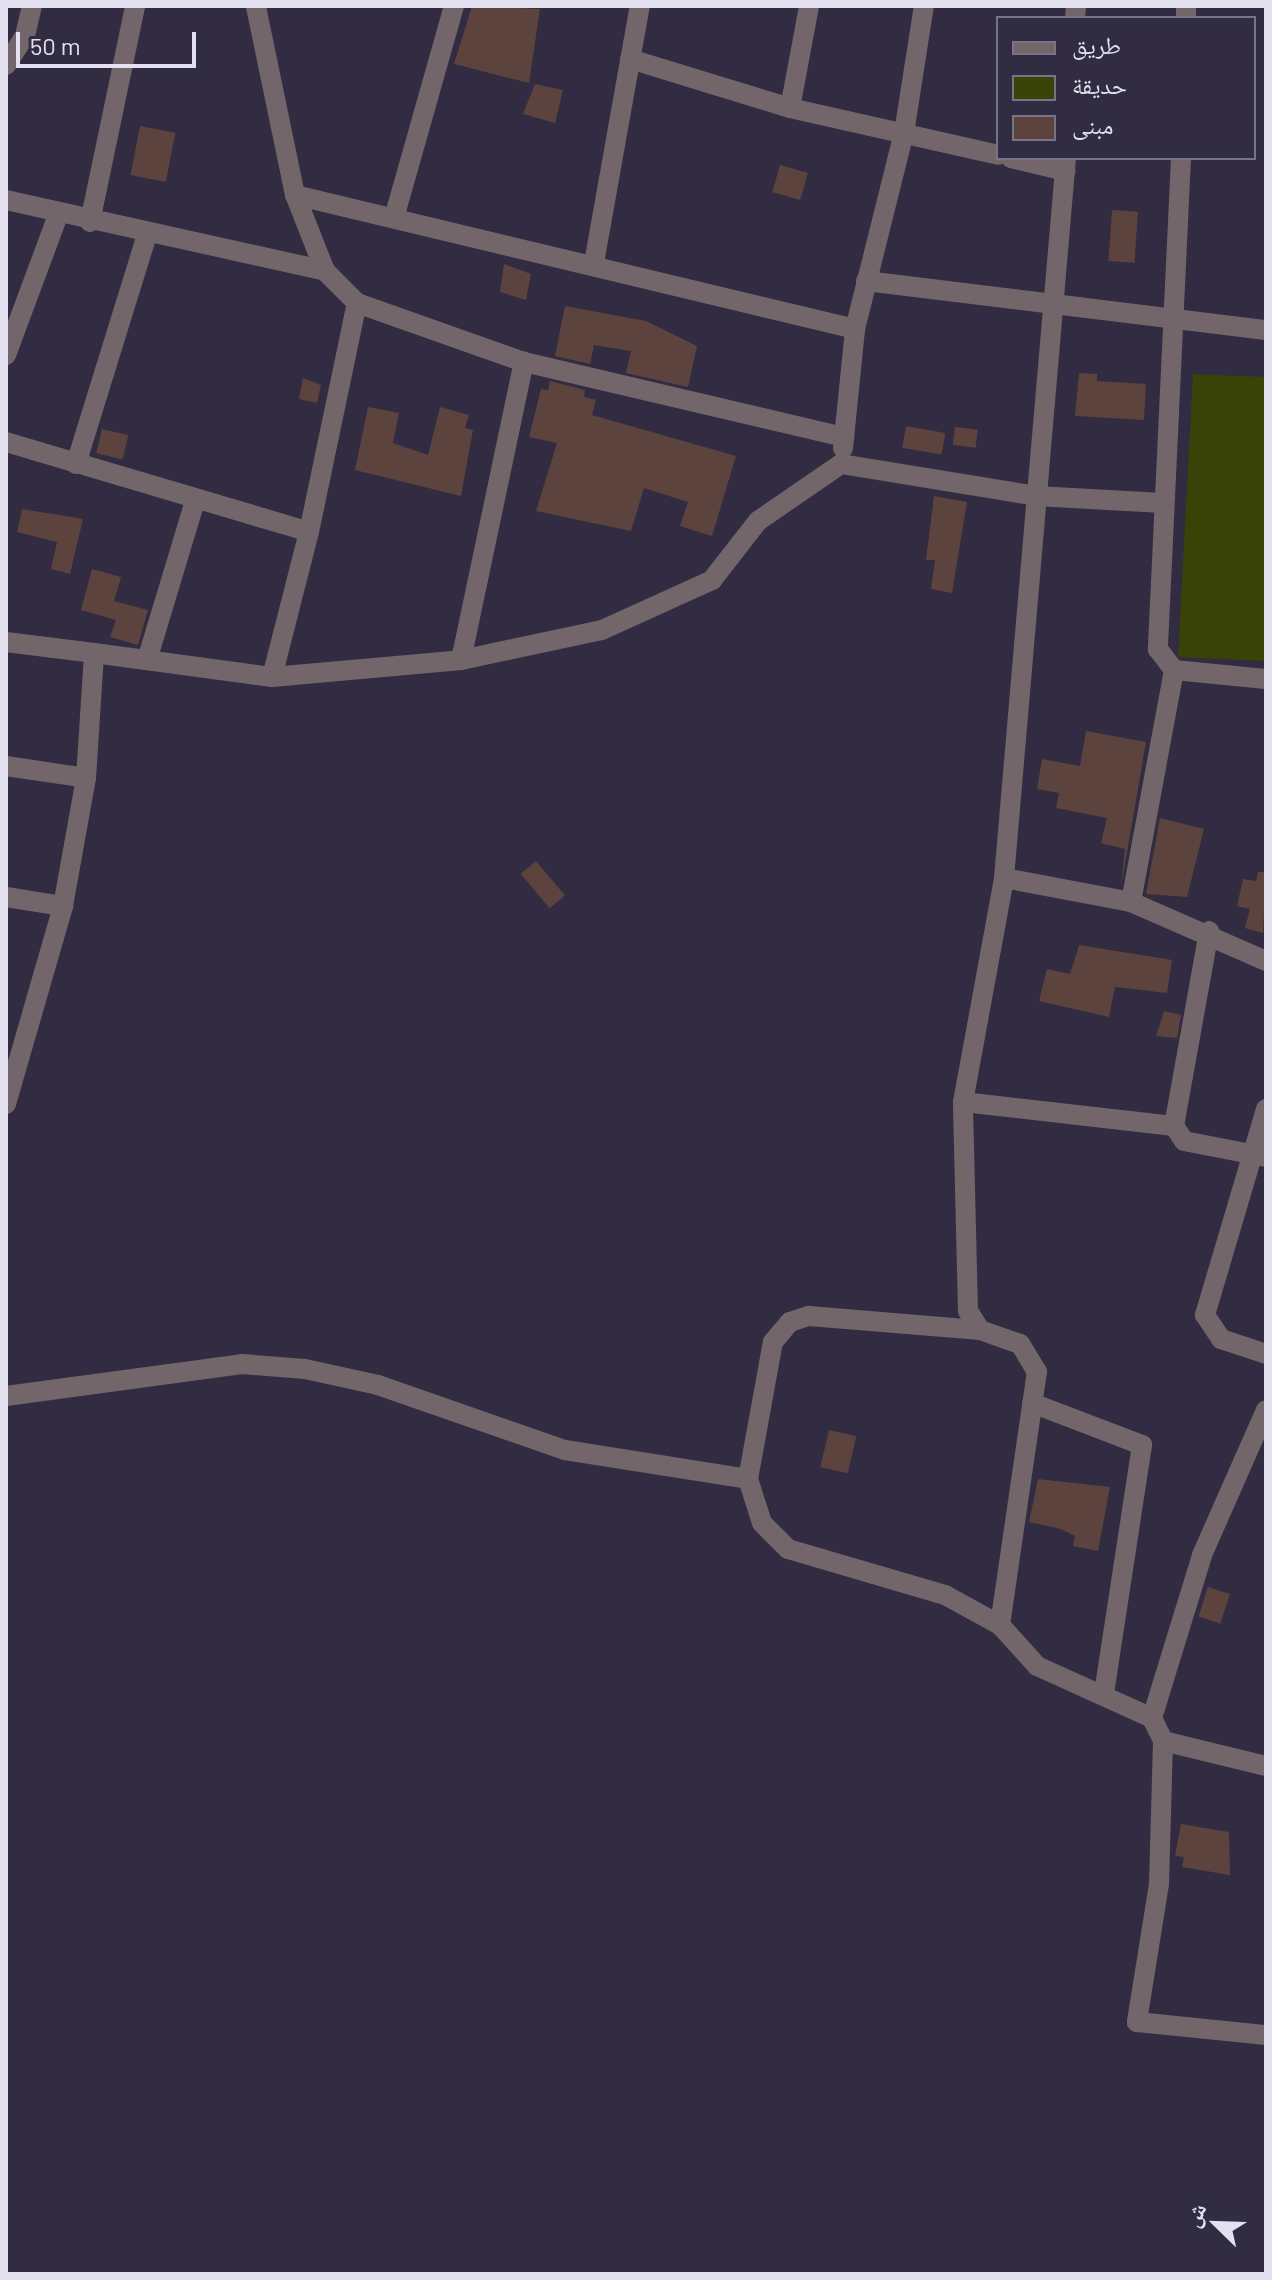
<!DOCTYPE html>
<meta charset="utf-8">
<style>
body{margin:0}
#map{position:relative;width:1272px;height:2280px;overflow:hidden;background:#312c41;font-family:Barlow,"Noto Naskh Arabic",sans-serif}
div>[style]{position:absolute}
.green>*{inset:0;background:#394308}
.building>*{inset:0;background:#5d433e;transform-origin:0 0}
.minor>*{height:20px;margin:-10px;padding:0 10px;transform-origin:10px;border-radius:10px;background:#72666a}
span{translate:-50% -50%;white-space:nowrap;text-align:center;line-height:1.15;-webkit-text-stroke:6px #312c41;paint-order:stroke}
.frame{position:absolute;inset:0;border:8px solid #e3e1ef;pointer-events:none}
.legend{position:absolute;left:996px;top:16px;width:260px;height:144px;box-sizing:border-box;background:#312c41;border:2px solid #787487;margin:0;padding:10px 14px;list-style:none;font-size:24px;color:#e3e1ef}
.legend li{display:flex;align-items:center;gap:16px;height:40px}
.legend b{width:40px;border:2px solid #787487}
.north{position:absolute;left:1176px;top:2184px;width:80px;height:80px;-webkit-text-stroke:6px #312c41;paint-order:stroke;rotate:293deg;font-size:22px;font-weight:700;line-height:32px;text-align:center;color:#e3e1ef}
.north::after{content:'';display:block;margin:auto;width:28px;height:36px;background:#e3e1ef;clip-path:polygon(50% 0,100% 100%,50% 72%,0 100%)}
.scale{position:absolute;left:16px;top:32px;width:180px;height:36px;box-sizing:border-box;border:4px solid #e3e1ef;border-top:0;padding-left:10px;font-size:24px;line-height:28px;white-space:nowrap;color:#e3e1ef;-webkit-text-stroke:6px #312c41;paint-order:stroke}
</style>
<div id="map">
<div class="green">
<i style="clip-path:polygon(1193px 374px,1266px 377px,1266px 661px,1178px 657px)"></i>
</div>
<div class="building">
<i style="clip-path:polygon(472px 6px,540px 9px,529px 83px,454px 64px)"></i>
<i style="clip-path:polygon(535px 84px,563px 90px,555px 123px,523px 114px)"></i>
<i style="left:140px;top:126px;width:36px;height:50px;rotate:11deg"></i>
<i style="left:780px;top:165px;width:29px;height:28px;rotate:16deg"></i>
<i style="left:1112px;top:210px;width:26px;height:51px;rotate:4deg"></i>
<i style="clip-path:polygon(504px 264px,531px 274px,526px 300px,500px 292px)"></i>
<i style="clip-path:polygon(565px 306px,646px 321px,697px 346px,688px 387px,626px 373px,631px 351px,594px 345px,590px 364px,555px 356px)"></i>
<i style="clip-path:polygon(1079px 373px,1097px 374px,1097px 381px,1146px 384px,1144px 420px,1075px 416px)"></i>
<i style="clip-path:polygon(303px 378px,321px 385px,317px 403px,299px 399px)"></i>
<i style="clip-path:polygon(550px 381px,585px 390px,584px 397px,596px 400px,592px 415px,736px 456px,712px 536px,680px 526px,688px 502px,644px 488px,631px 531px,536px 511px,557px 443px,529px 437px,541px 389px,548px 390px)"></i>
<i style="clip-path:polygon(368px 407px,399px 413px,393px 443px,428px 455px,440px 407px,469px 415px,465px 428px,473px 430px,461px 496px,355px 470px)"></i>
<i style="left:906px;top:426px;width:40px;height:22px;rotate:10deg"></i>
<i style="left:955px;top:427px;width:23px;height:18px;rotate:7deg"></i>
<i style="left:102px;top:429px;width:27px;height:25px;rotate:13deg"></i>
<i style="clip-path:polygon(934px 496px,967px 502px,952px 593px,931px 589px,935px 560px,926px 560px)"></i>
<i style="clip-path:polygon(22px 509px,83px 519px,70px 574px,51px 569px,57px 542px,17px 532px)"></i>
<i style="clip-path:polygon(92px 569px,121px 577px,114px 601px,148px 610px,138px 645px,110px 637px,116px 620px,81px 610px)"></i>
<i style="clip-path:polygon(1086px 731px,1146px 742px,1121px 887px,1125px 849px,1101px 843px,1107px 818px,1056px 808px,1059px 793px,1037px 789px,1042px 759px,1080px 766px)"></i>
<i style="clip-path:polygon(1160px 818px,1204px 829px,1187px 897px,1146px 894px)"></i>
<i style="left:536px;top:861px;width:45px;height:20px;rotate:50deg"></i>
<i style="clip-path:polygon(1258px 872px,1266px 872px,1263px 933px,1245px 928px,1250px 909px,1237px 906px,1243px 879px,1256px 881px)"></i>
<i style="clip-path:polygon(1079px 945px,1172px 960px,1167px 993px,1115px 987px,1109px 1017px,1039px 1001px,1047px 969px,1070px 974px)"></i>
<i style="clip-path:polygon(1164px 1011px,1181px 1015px,1177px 1038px,1156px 1036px)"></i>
<i style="left:829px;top:1430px;width:28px;height:38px;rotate:13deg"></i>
<i style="clip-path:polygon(1038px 1479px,1110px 1487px,1098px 1551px,1073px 1546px,1075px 1536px,1061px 1529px,1029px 1522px)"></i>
<i style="left:1208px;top:1587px;width:23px;height:31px;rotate:18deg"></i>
<i style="clip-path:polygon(1181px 1824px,1229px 1832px,1230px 1875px,1182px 1867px,1184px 1857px,1175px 1856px)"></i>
</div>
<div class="minor">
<i style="left:1075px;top:18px;width:12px;rotate:-85deg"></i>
<i style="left:1186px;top:18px;width:12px;rotate:-90deg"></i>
<i style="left:630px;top:59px;width:167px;rotate:17deg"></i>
<i style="left:790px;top:108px;width:213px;rotate:12.7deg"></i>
<i style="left:6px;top:65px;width:35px;rotate:-57deg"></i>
<i style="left:25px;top:36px;width:31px;rotate:-77deg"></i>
<i style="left:790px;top:108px;width:104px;rotate:-79.4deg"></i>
<i style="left:1011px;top:158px;width:56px;rotate:13.5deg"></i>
<i style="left:1181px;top:158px;width:492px;rotate:92.7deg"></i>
<i style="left:1158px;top:649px;width:26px;rotate:53deg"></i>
<i style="left:1174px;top:670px;width:92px;rotate:5.6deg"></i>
<i style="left:295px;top:195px;width:576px;rotate:13.46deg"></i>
<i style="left:6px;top:200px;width:327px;rotate:12.5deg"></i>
<i style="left:394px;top:218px;width:220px;rotate:-74.2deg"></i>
<i style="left:90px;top:222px;width:221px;rotate:-78.2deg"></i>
<i style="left:594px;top:263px;width:261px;rotate:-79.9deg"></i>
<i style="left:866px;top:281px;width:403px;rotate:7deg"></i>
<i style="left:357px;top:303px;width:177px;rotate:19.5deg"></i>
<i style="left:524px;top:362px;width:329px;rotate:13.2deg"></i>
<i style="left:6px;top:355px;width:149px;rotate:-69.6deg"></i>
<i style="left:6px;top:442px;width:316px;rotate:16.5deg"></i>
<i style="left:843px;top:448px;width:120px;rotate:-84.2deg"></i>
<i style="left:855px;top:329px;width:202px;rotate:-76deg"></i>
<i style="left:904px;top:133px;width:129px;rotate:-81.1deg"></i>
<i style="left:76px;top:464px;width:241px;rotate:-72.8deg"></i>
<i style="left:6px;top:642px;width:89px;rotate:7.1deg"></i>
<i style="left:147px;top:660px;width:166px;rotate:-73.2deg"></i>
<i style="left:461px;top:660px;width:305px;rotate:-78.1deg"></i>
<i style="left:272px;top:677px;width:190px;rotate:-5.1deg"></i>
<i style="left:461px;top:660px;width:144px;rotate:-12deg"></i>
<i style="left:602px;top:630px;width:121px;rotate:-24.4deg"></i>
<i style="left:712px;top:580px;width:75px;rotate:-52.1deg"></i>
<i style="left:758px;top:521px;width:101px;rotate:-34.5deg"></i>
<i style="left:841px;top:464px;width:198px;rotate:9.3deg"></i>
<i style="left:1036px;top:496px;width:127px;rotate:3.2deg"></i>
<i style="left:6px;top:766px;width:81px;rotate:8.5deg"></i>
<i style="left:1004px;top:878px;width:129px;rotate:10.7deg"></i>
<i style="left:1131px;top:902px;width:147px;rotate:23.6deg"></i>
<i style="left:6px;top:897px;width:58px;rotate:9deg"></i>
<i style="left:1131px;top:902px;width:236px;rotate:-79.5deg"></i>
<i style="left:963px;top:1102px;width:212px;rotate:6.5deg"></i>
<i style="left:1174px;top:1126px;width:18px;rotate:56deg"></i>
<i style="left:1184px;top:1141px;width:84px;rotate:11deg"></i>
<i style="left:6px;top:1104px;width:206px;rotate:-73.9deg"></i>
<i style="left:63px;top:906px;width:130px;rotate:-79.8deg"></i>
<i style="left:86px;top:778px;width:125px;rotate:-86.3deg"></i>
<i style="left:94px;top:653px;width:180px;rotate:7.7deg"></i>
<i style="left:272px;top:677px;width:150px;rotate:-75.7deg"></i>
<i style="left:309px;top:532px;width:234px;rotate:-78.2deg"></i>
<i style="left:357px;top:303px;width:45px;rotate:-135deg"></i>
<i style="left:325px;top:271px;width:82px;rotate:-111.5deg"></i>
<i style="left:295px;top:195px;width:193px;rotate:-101.7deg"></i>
<i style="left:1266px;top:1109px;width:215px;rotate:106.5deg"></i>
<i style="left:1205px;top:1315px;width:29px;rotate:56deg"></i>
<i style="left:1221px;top:1339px;width:47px;rotate:18.4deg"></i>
<i style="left:1174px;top:1126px;width:198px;rotate:-79.8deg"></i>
<i style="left:6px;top:1396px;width:238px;rotate:-7.7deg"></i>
<i style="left:242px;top:1364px;width:63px;rotate:4.5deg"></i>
<i style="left:305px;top:1369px;width:75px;rotate:12.4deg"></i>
<i style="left:378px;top:1385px;width:198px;rotate:19.2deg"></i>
<i style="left:565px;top:1450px;width:185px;rotate:9deg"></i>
<i style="left:748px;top:1479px;width:46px;rotate:72.3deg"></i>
<i style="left:762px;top:1523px;width:37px;rotate:45deg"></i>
<i style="left:788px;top:1549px;width:164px;rotate:16.3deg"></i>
<i style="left:945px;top:1595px;width:63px;rotate:28.6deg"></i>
<i style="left:1000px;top:1625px;width:55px;rotate:47.9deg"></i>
<i style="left:1037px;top:1666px;width:126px;rotate:24.3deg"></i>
<i style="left:1152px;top:1718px;width:25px;rotate:64deg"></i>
<i style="left:1163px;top:1741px;width:143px;rotate:91.6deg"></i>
<i style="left:1159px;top:1884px;width:140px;rotate:99.1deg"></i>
<i style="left:1137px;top:2022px;width:130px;rotate:5.8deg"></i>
<i style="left:1032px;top:1403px;width:118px;rotate:20.9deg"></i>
<i style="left:1142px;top:1445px;width:250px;rotate:98.7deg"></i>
<i style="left:748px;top:1479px;width:139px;rotate:-79.7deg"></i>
<i style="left:773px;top:1342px;width:26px;rotate:-50deg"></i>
<i style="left:790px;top:1322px;width:20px;rotate:-18deg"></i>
<i style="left:809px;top:1316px;width:172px;rotate:4.7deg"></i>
<i style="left:1000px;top:1625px;width:256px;rotate:-81.7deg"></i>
<i style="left:1037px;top:1372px;width:33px;rotate:-121deg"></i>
<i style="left:1020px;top:1344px;width:42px;rotate:-160.7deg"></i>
<i style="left:980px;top:1330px;width:22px;rotate:-122deg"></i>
<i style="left:968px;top:1311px;width:209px;rotate:-91.4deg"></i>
<i style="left:963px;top:1102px;width:228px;rotate:-79.6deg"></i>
<i style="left:1004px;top:878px;width:723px;rotate:-85.08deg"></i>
<i style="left:1152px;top:1718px;width:170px;rotate:-72.9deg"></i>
<i style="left:1202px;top:1555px;width:158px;rotate:-66.2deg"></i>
<i style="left:1163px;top:1741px;width:106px;rotate:13.6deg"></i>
</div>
<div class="frame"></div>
<ul class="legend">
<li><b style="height:10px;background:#72666a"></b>طريق</li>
<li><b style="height:22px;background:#394308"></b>حديقة</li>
<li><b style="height:22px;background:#5d433e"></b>مبنى</li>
</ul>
<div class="north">ش</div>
<div class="scale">50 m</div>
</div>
